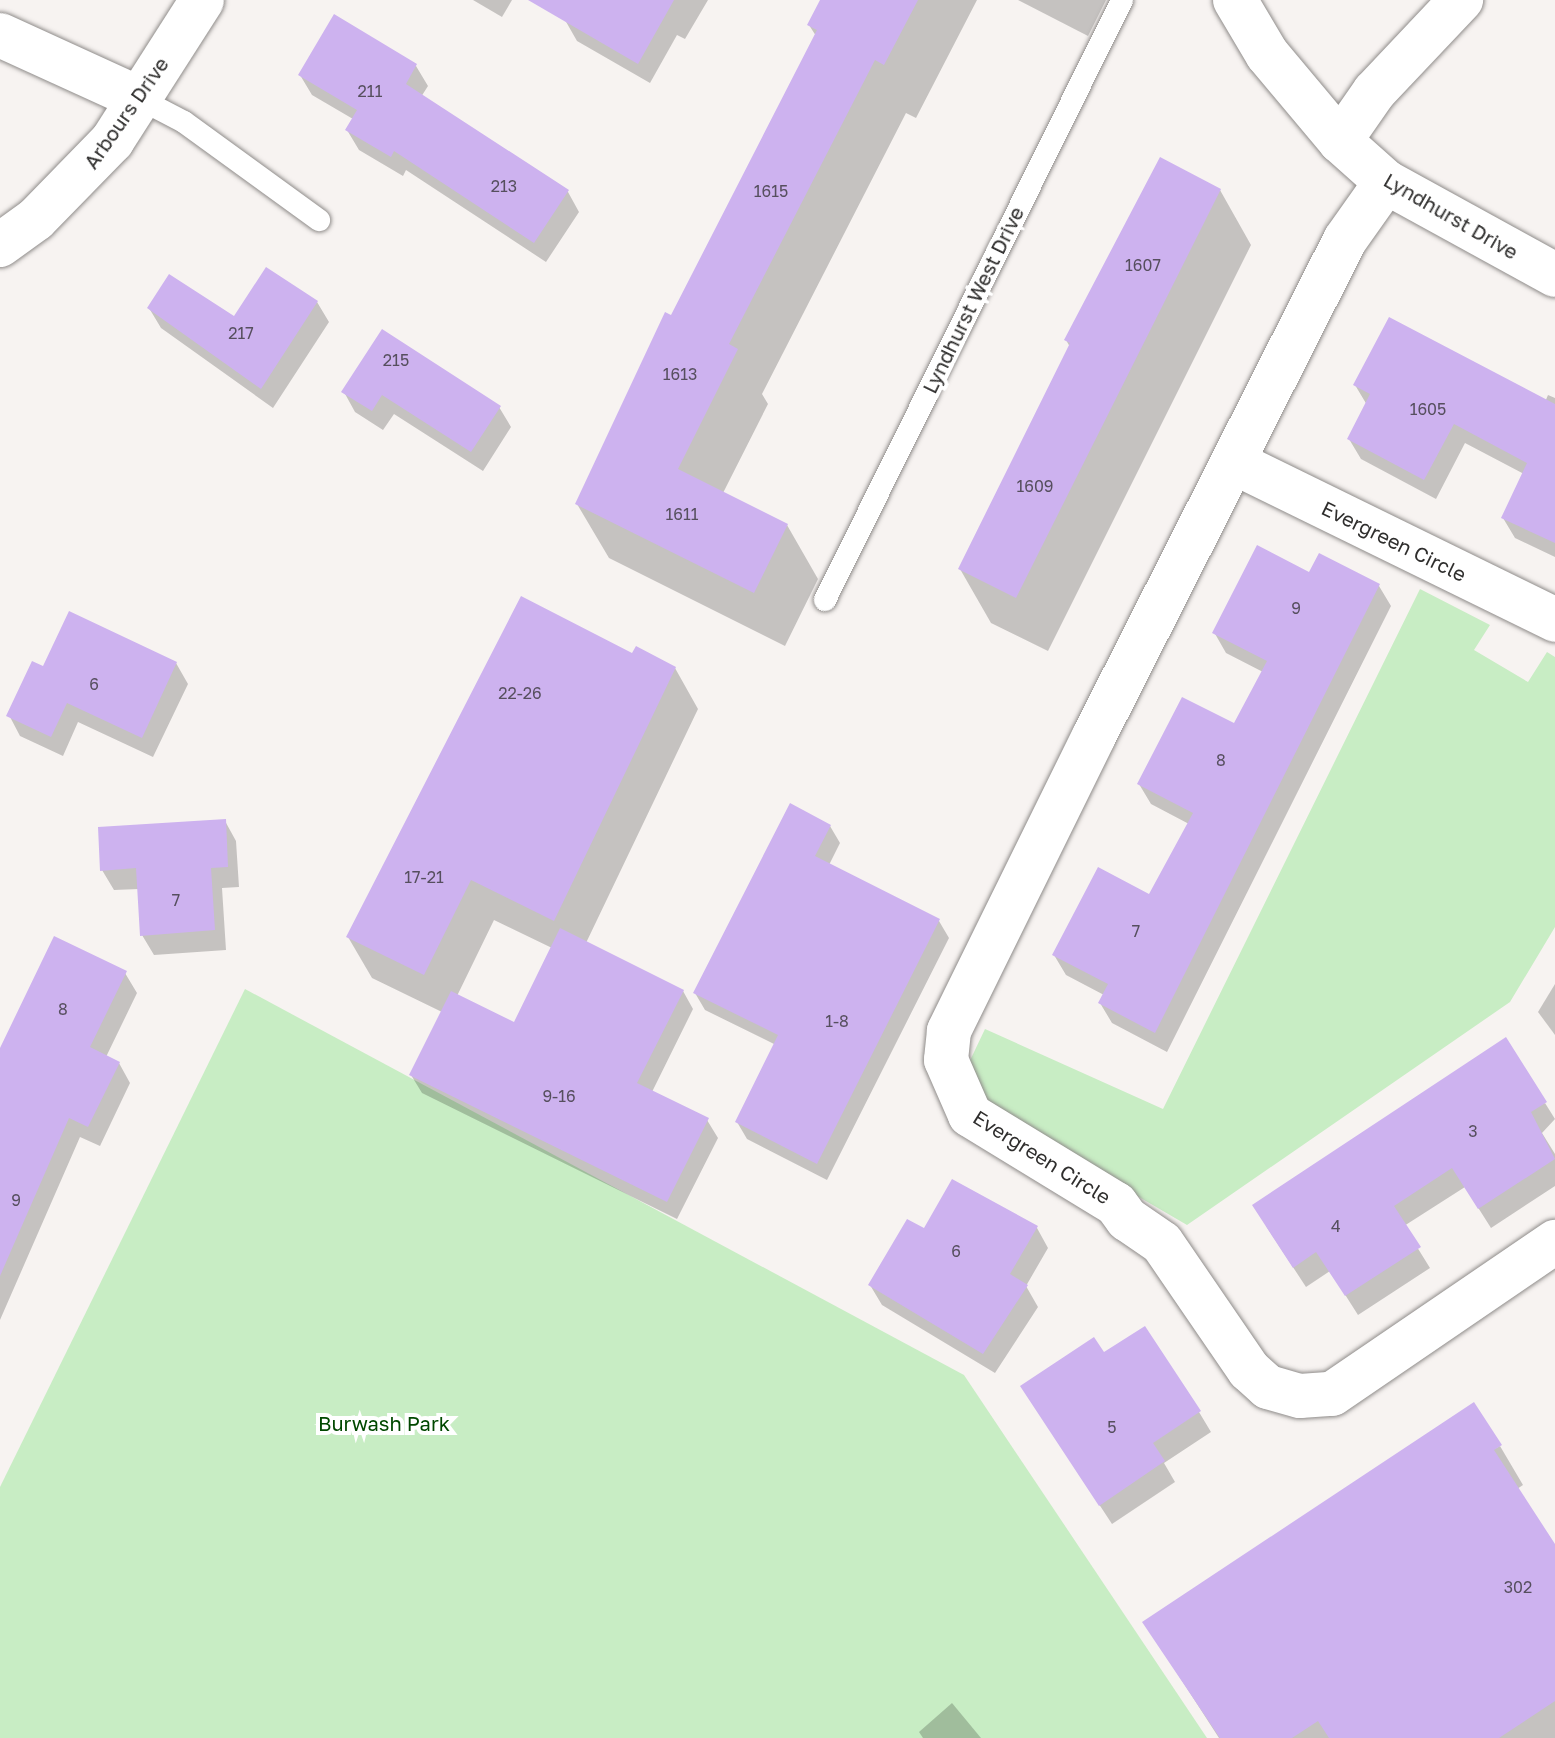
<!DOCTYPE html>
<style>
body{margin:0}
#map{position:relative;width:1555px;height:1738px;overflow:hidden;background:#f7f3f1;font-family:"Golos Text",sans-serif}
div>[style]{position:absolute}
.green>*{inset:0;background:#c8edc4}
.shadow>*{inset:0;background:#0003}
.building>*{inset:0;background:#cdb2ef}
.roads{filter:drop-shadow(0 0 2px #8f8c8a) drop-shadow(0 0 2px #8f8c8a)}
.lane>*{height:22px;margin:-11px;padding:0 11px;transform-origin:11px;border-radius:11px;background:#fff}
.street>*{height:44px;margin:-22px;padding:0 22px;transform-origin:22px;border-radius:22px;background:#fff}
span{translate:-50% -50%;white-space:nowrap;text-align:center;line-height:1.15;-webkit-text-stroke:8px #fff;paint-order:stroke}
.number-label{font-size:16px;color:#564f5e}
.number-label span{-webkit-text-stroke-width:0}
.street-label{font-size:20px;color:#2f2e2d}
.park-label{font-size:20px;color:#014800}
</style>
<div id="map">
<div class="green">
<i style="clip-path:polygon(1420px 589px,1490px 625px,1474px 650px,1528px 682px,1547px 652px,1555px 657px,1555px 927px,1510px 1002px,1187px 1225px,983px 1106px,965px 1071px,985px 1029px,1163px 1109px)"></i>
<i style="clip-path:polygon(245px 989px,964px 1375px,1207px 1738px,0 1738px,0 1487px)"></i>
</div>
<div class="shadow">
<i style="clip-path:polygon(473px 0,512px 0,502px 17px)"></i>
<i style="clip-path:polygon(577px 0,708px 0,685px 39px,677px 35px,650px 83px,577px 41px,565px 20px)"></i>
<i style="clip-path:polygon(822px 0,977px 0,916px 118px,906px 113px,762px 394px,768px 404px,723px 493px,787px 525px,818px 579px,785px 646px,609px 558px,577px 504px,816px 36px,809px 25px)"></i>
<i style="clip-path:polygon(1018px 0,1106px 0,1088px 36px)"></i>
<i style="clip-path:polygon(416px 66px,428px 86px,421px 97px,568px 192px,579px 212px,546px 262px,406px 170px,403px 176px,359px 150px,347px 130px,353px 119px,312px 95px,300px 75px)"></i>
<i style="clip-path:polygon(1220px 190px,1251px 245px,1048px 651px,991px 623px,960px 569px,1070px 347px,1066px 340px)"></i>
<i style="clip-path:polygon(317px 302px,329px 322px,273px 408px,161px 328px,149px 308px,235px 319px)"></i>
<i style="clip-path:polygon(382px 332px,499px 407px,511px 427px,483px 471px,394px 414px,383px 430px,355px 412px,344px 392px)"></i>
<i style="clip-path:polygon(1355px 385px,1545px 402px,1548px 395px,1555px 398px,1555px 557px,1515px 538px,1503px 518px,1524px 474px,1465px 443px,1436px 499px,1361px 459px,1349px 439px,1367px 405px)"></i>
<i style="clip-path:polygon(1310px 574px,1379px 586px,1391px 606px,1167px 1052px,1112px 1023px,1100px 1003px,1104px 995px,1066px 975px,1054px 955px,1149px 897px,1189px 824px,1151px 804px,1139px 784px,1235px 726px,1263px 672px,1226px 653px,1214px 632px)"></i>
<i style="clip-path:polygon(176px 663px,188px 684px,153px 757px,78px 722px,63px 756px,20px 736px,9px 715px,44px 669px)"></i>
<i style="clip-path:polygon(evenodd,675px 668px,698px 709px,586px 943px,683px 991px,693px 1009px,652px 1092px,707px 1120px,718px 1138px,677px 1219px,422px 1093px,411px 1075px,442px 1012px,372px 978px,348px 937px,675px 668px,494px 920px,552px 948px,515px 1024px,457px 996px,494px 920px)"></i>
<i style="clip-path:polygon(225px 821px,236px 841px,239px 887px,222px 888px,226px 950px,154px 955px,142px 935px,139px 889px,114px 890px,102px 870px)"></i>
<i style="clip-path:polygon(830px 826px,840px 843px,829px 865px,939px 921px,949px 938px,827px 1180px,747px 1139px,737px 1122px,776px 1045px,705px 1010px,695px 993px)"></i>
<i style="clip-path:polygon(125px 973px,137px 993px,106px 1057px,119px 1063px,130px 1083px,100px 1146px,80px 1137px,0 1320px,0 1060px)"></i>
<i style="clip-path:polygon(1555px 984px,1555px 1035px,1538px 1012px)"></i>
<i style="clip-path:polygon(1545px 1103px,1555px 1119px,1542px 1133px,1555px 1154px,1555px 1186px,1491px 1228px,1465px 1187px,1404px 1226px,1430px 1268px,1358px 1315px,1330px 1271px,1306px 1287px,1266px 1226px)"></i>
<i style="clip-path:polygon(1037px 1228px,1048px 1248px,1026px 1286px,1038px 1307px,995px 1373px,882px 1305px,870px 1285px,925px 1231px)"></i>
<i style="clip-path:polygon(1104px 1355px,1199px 1412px,1211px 1432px,1164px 1463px,1175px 1482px,1112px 1524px,1035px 1407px)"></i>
<i style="clip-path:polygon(1500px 1446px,1523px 1485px,1517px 1489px,1555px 1547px,1555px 1738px,1219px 1738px,1144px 1622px)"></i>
<i style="clip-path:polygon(952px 1703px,981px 1738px,923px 1738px,919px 1732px)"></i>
</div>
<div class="building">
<i style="clip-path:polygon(528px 0,674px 0,638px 64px)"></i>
<i style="clip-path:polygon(820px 0,918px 0,884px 65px,875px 60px,729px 344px,738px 349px,678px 469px,788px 524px,754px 593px,575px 504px,665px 312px,671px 315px,817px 30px,807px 25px)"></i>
<i style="clip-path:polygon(334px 14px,417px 64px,406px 84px,569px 190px,534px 243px,394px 151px,391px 157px,345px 130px,357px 110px,298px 75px)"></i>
<i style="clip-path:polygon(1160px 157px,1221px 189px,1016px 598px,958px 569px,1070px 343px,1064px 340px)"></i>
<i style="clip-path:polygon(266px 267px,318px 301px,261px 389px,147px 308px,169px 274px,234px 316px)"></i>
<i style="clip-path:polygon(1389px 317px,1555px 404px,1555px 543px,1501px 518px,1527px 463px,1454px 424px,1424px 480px,1347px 439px,1370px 394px,1353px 385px)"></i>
<i style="clip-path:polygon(382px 329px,501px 406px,471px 452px,382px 395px,372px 411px,341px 392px)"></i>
<i style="clip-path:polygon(1257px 545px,1309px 572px,1319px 553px,1380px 584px,1155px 1033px,1098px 1003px,1108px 984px,1052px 955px,1098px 867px,1149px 894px,1193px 813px,1137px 784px,1182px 697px,1234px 723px,1267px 661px,1212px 633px)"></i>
<i style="clip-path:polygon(521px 596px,632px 653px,636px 646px,676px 667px,554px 921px,471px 880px,424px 975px,346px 937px)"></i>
<i style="clip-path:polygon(69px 611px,177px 662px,142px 738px,67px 703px,51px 737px,6px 716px,32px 661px,43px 666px)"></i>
<i style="clip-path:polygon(790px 803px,831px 825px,815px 856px,940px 919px,817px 1164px,735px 1122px,778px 1035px,693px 993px)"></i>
<i style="clip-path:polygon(226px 819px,228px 867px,211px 868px,215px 930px,140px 936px,136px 868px,100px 871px,98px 827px)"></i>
<i style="clip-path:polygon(560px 928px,684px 990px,637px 1083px,709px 1118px,667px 1202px,409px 1075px,451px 991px,514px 1022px)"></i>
<i style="clip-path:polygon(54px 936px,127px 971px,90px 1047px,120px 1062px,88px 1127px,69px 1118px,0 1276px,0 1048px)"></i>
<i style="clip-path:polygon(1506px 1037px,1547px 1102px,1531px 1112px,1555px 1159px,1478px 1209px,1452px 1168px,1394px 1206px,1421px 1247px,1345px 1296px,1316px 1252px,1293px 1268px,1252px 1205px)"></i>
<i style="clip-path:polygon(952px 1179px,1038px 1226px,1010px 1274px,1028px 1285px,983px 1354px,868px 1285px,907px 1219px,924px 1228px)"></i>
<i style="clip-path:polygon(1145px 1326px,1201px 1411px,1153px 1443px,1165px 1461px,1099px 1506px,1020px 1386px,1094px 1337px,1104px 1352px)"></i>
<i style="clip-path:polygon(1474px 1402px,1502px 1445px,1494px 1450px,1555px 1544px,1555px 1701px,1499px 1738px,1329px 1738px,1318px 1721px,1292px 1738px,1220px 1738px,1142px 1622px)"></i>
</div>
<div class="roads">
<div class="lane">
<i style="left:138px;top:98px;width:52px;rotate:27.6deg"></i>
<i style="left:184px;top:122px;width:167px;rotate:36deg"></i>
<i style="left:825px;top:600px;width:669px;rotate:-63.66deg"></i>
</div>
<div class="street">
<i style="left:1235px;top:0;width:63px;rotate:59.3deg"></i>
<i style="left:1267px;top:54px;width:114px;rotate:50deg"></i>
<i style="left:1340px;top:141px;width:62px;rotate:41.7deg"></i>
<i style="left:1386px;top:182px;width:193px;rotate:28.8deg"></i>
<i style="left:0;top:35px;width:152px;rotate:24.5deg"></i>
<i style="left:1340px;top:141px;width:60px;rotate:-55.2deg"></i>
<i style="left:1374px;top:92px;width:127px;rotate:-46.6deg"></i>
<i style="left:1386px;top:182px;width:71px;rotate:125.3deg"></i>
<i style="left:1345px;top:240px;width:556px;rotate:116.84deg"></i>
<i style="left:1094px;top:736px;width:329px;rotate:116.2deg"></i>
<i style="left:949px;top:1031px;width:29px;rotate:96deg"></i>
<i style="left:946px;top:1060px;width:60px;rotate:66.4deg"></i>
<i style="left:970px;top:1115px;width:171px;rotate:31.4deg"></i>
<i style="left:1116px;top:1204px;width:19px;rotate:54deg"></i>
<i style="left:1127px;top:1219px;width:42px;rotate:34.4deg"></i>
<i style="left:1162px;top:1243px;width:154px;rotate:55.6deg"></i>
<i style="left:1249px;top:1370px;width:25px;rotate:42deg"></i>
<i style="left:1268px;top:1387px;width:33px;rotate:16deg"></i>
<i style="left:1300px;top:1396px;width:32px;rotate:-4deg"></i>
<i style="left:1332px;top:1394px;width:270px;rotate:-34.3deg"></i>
<i style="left:0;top:245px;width:44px;rotate:-35.8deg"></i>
<i style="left:36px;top:219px;width:109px;rotate:-45.7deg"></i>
<i style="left:112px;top:141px;width:167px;rotate:-57.4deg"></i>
<i style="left:1233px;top:462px;width:359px;rotate:26.1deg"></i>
</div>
</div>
<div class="number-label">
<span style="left:370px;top:91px">211</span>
<span style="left:504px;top:186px">213</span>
<span style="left:771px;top:191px">1615</span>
<span style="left:1143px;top:265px">1607</span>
<span style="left:241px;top:333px">217</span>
<span style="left:396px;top:360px">215</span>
<span style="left:680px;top:374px">1613</span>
<span style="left:1428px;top:409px">1605</span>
<span style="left:1035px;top:486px">1609</span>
<span style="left:682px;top:514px">1611</span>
<span style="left:1296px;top:608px">9</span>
<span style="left:94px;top:684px">6</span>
<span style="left:520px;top:693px">22-26</span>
<span style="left:1221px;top:760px">8</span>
<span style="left:424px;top:877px">17-21</span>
<span style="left:176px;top:900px">7</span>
<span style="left:1136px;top:931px">7</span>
<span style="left:63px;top:1009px">8</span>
<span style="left:837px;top:1021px">1-8</span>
<span style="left:559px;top:1096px">9-16</span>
<span style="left:1473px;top:1131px">3</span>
<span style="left:16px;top:1200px">9</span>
<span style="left:1336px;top:1226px">4</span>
<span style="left:956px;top:1251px">6</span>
<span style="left:1112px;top:1427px">5</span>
<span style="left:1518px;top:1587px">302</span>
</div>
<div class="street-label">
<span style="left:126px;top:113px;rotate:-55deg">Arbours Drive</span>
<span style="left:1451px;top:216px;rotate:30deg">Lyndhurst Drive</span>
<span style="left:973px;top:300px;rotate:-64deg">Lyndhurst West Drive</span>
<span style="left:1394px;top:541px;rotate:26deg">Evergreen Circle</span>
<span style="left:1042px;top:1157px;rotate:32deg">Evergreen Circle</span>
</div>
<div class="park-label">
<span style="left:384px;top:1423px">Burwash Park</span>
</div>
</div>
